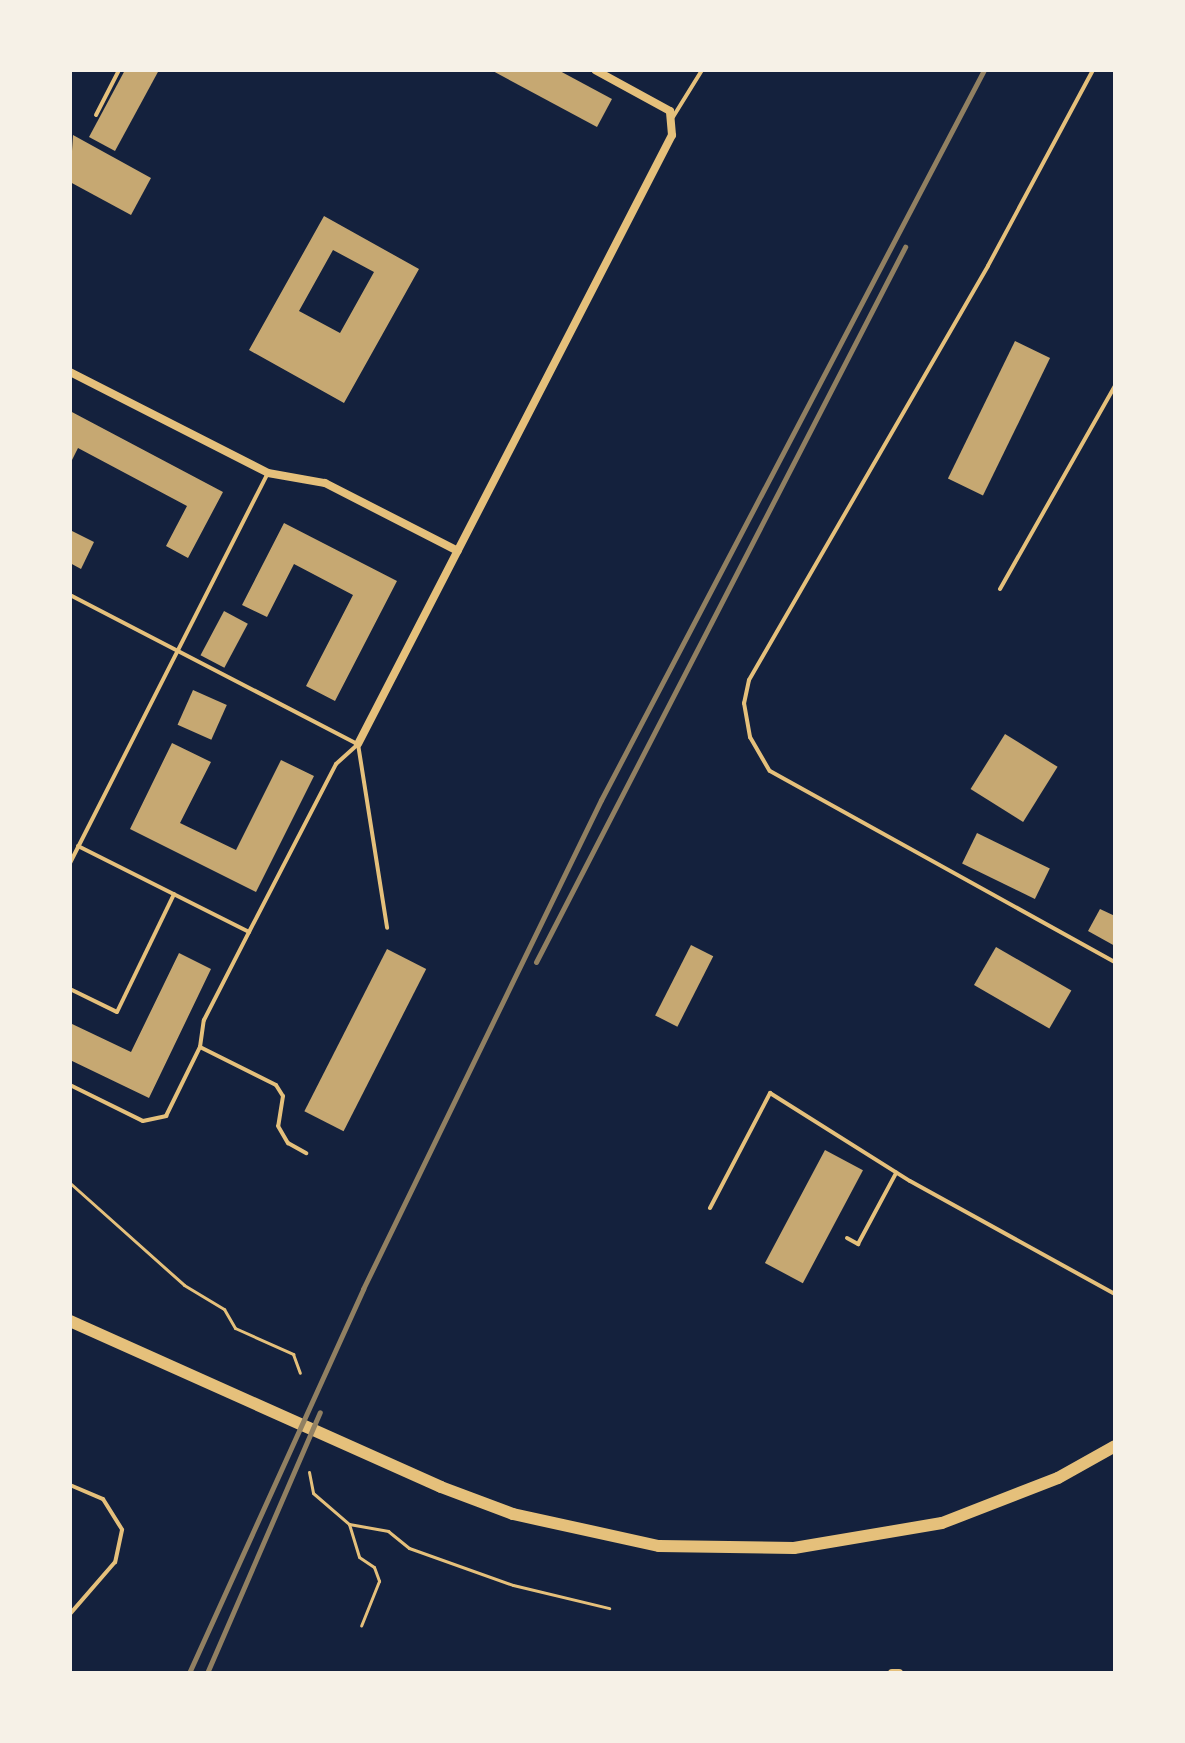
<!DOCTYPE html>
<style>
body{margin:0}
#map{position:relative;width:1185px;height:1743px;overflow:hidden;background:#14213d;font-family:Lato,sans-serif}
div>[style]{position:absolute}
.building>*{inset:0;background:#c6a872;transform-origin:0 0}
.path>*{height:3px;margin:-1.5px;padding:0 1.5px;transform-origin:1.5px;border-radius:1.5px;background:#e5c07b}
.service>*{height:4px;margin:-2px;padding:0 2px;transform-origin:2px;border-radius:2px;background:#e5c07b}
.minor>*{height:8px;margin:-4px;padding:0 4px;transform-origin:4px;border-radius:4px;background:#e5c07b}
.secondary>*{height:12px;margin:-6px;padding:0 6px;transform-origin:6px;border-radius:6px;background:#e5c07b}
.rail>*{height:5px;margin:-2.5px;padding:0 2.5px;transform-origin:2.5px;border-radius:2.5px;background:#918062}
span{translate:-50% -50%;white-space:nowrap;text-align:center;line-height:1.15;-webkit-text-stroke:6px #f6f1e7;paint-order:stroke}
.frame{position:absolute;inset:0;border:72px solid #f6f1e7;pointer-events:none}
</style>
<div id="map">
<div class="building">
<i style="clip-path:polygon(125px 70px,159px 70px,115px 151px,89px 137px)"></i>
<i style="clip-path:polygon(491px 70px,558px 70px,612px 99px,597px 127px)"></i>
<i style="clip-path:polygon(73px 135px,151px 178px,131px 215px,70px 182px)"></i>
<i style="clip-path:polygon(evenodd,324px 216px,419px 269px,344px 403px,249px 350px,324px 216px,333px 250px,374px 272px,340px 333px,299px 311px,333px 250px)"></i>
<i style="left:1015px;top:341px;width:39px;height:153px;rotate:26deg"></i>
<i style="clip-path:polygon(70px 411px,223px 492px,188px 558px,166px 546px,187px 506px,78px 448px,70px 464px)"></i>
<i style="clip-path:polygon(284px 523px,397px 581px,335px 701px,306px 686px,353px 595px,294px 564px,267px 617px,242px 605px)"></i>
<i style="clip-path:polygon(70px 530px,94px 542px,81px 569px,70px 563px)"></i>
<i style="left:224px;top:611px;width:27px;height:50px;rotate:28deg"></i>
<i style="left:193px;top:690px;width:37px;height:38px;rotate:24deg"></i>
<i style="left:1005px;top:734px;width:62px;height:65px;rotate:32deg"></i>
<i style="clip-path:polygon(172px 743px,211px 762px,180px 823px,236px 850px,281px 760px,314px 776px,256px 892px,130px 829px)"></i>
<i style="left:977px;top:833px;width:81px;height:34px;rotate:26deg"></i>
<i style="clip-path:polygon(1100px 909px,1115px 916px,1115px 946px,1088px 931px)"></i>
<i style="left:691px;top:945px;width:25px;height:79px;rotate:27deg"></i>
<i style="left:996px;top:947px;width:87px;height:44px;rotate:30deg"></i>
<i style="left:387px;top:949px;width:44px;height:182px;rotate:27deg"></i>
<i style="clip-path:polygon(179px 953px,211px 969px,149px 1098px,70px 1060px,70px 1023px,131px 1052px)"></i>
<i style="left:825px;top:1150px;width:43px;height:128px;rotate:28deg"></i>
</div>
<div class="path">
<i style="left:70px;top:1183px;width:153px;rotate:41.8deg"></i>
<i style="left:184px;top:1285px;width:47px;rotate:31deg"></i>
<i style="left:224px;top:1309px;width:22px;rotate:60deg"></i>
<i style="left:235px;top:1328px;width:64px;rotate:24.1deg"></i>
<i style="left:293px;top:1354px;width:20px;rotate:70deg"></i>
<i style="left:309px;top:1472px;width:21px;rotate:79deg"></i>
<i style="left:313px;top:1493px;width:48px;rotate:40.7deg"></i>
<i style="left:349px;top:1524px;width:40px;rotate:10deg"></i>
<i style="left:388px;top:1531px;width:27px;rotate:39deg"></i>
<i style="left:409px;top:1548px;width:110px;rotate:19.6deg"></i>
<i style="left:513px;top:1585px;width:99px;rotate:13.5deg"></i>
<i style="left:349px;top:1524px;width:34px;rotate:73deg"></i>
<i style="left:359px;top:1557px;width:18px;rotate:34deg"></i>
<i style="left:374px;top:1567px;width:15px;rotate:70deg"></i>
<i style="left:379px;top:1581px;width:48px;rotate:111.8deg"></i>
</div>
<div class="service">
<i style="left:1093px;top:70px;width:222px;rotate:118.2deg"></i>
<i style="left:988px;top:266px;width:478px;rotate:120deg"></i>
<i style="left:749px;top:680px;width:24px;rotate:102deg"></i>
<i style="left:744px;top:703px;width:35px;rotate:80deg"></i>
<i style="left:750px;top:737px;width:39px;rotate:60deg"></i>
<i style="left:770px;top:771px;width:394px;rotate:29deg"></i>
<i style="left:96px;top:115px;width:51px;rotate:-62.9deg"></i>
<i style="left:673px;top:117px;width:55px;rotate:-58.3deg"></i>
<i style="left:1000px;top:589px;width:233px;rotate:-60.5deg"></i>
<i style="left:70px;top:595px;width:322px;rotate:27.4deg"></i>
<i style="left:358px;top:744px;width:186px;rotate:81deg"></i>
<i style="left:78px;top:846px;width:191px;rotate:26.7deg"></i>
<i style="left:70px;top:863px;width:437px;rotate:-63.1deg"></i>
<i style="left:70px;top:989px;width:52px;rotate:26.1deg"></i>
<i style="left:117px;top:1012px;width:131px;rotate:-64.2deg"></i>
<i style="left:200px;top:1047px;width:85px;rotate:26.6deg"></i>
<i style="left:276px;top:1085px;width:13px;rotate:58deg"></i>
<i style="left:283px;top:1096px;width:30px;rotate:99deg"></i>
<i style="left:278px;top:1126px;width:20px;rotate:60deg"></i>
<i style="left:288px;top:1143px;width:21px;rotate:29deg"></i>
<i style="left:70px;top:1085px;width:81px;rotate:26.3deg"></i>
<i style="left:143px;top:1121px;width:24px;rotate:-12deg"></i>
<i style="left:166px;top:1116px;width:77px;rotate:-63.8deg"></i>
<i style="left:200px;top:1047px;width:27px;rotate:-82deg"></i>
<i style="left:204px;top:1020px;width:99px;rotate:-62.9deg"></i>
<i style="left:249px;top:932px;width:189px;rotate:-62.6deg"></i>
<i style="left:336px;top:764px;width:28px;rotate:-42deg"></i>
<i style="left:710px;top:1208px;width:130px;rotate:-62.4deg"></i>
<i style="left:770px;top:1093px;width:165px;rotate:32.2deg"></i>
<i style="left:910px;top:1181px;width:234px;rotate:28.9deg"></i>
<i style="left:847px;top:1238px;width:13px;rotate:29deg"></i>
<i style="left:858px;top:1244px;width:81px;rotate:-61.8deg"></i>
<i style="left:70px;top:1485px;width:36px;rotate:23deg"></i>
<i style="left:103px;top:1499px;width:36px;rotate:58deg"></i>
<i style="left:122px;top:1530px;width:33px;rotate:102deg"></i>
<i style="left:115px;top:1562px;width:69px;rotate:130.9deg"></i>
</div>
<div class="minor">
<i style="left:70px;top:372px;width:222px;rotate:27deg"></i>
<i style="left:268px;top:473px;width:58px;rotate:10deg"></i>
<i style="left:325px;top:483px;width:149px;rotate:27.1deg"></i>
<i style="left:358px;top:744px;width:685px;rotate:-62.72deg"></i>
<i style="left:672px;top:135px;width:24px;rotate:-95deg"></i>
<i style="left:670px;top:111px;width:85px;rotate:-151.3deg"></i>
<i style="left:892px;top:1673px;width:7px"></i>
</div>
<div class="secondary">
<i style="left:70px;top:1321px;width:406px;rotate:24.1deg"></i>
<i style="left:441px;top:1487px;width:77px;rotate:20.6deg"></i>
<i style="left:513px;top:1514px;width:149px;rotate:12.4deg"></i>
<i style="left:659px;top:1546px;width:135px;rotate:0.8deg"></i>
<i style="left:794px;top:1548px;width:150px;rotate:-9.6deg"></i>
<i style="left:942px;top:1523px;width:124px;rotate:-21.2deg"></i>
<i style="left:1058px;top:1478px;width:65px;rotate:-29.3deg"></i>
</div>
<div class="rail">
<i style="left:536px;top:962px;width:805px;rotate:-62.7deg"></i>
<i style="left:189px;top:1673px;width:422px;rotate:-65.6deg"></i>
<i style="left:363px;top:1289px;width:544px;rotate:-64.05deg"></i>
<i style="left:601px;top:800px;width:824px;rotate:-62.32deg"></i>
<i style="left:207px;top:1673px;width:284px;rotate:-66.6deg"></i>
</div>
<div class="frame"></div>
</div>
